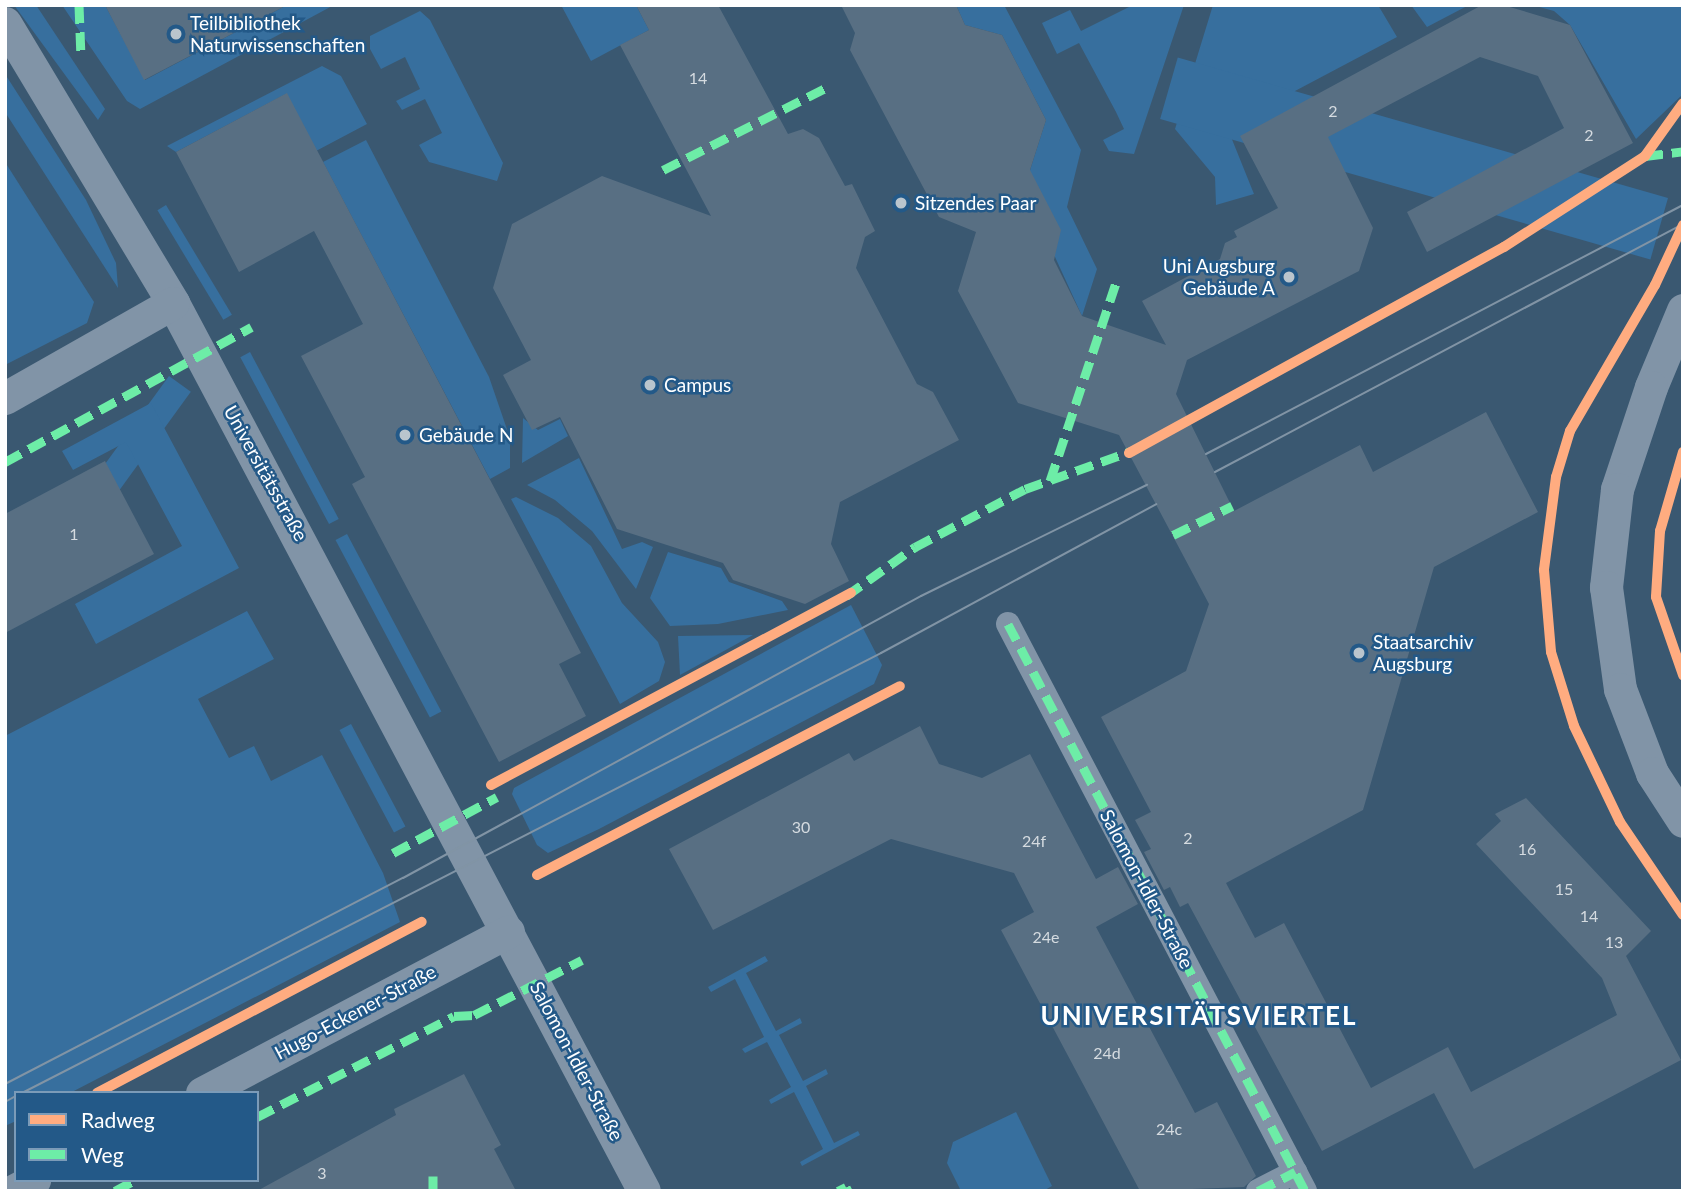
<!DOCTYPE html>
<meta charset="utf-8">
<style>
body{margin:0}
#map{position:relative;width:1688px;height:1196px;overflow:hidden;background:#3a5871;font-family:Lato,sans-serif}
div>[style]{position:absolute}
.green>*{inset:0;background:#376f9e;transform-origin:0 0}
.building>*{inset:0;background:#586f83}
.pedestrian>*{height:24px;margin:-12px;padding:0 12px;transform-origin:12px;border-radius:12px;background:#8194a7}
.minor>*{height:33px;margin:-16.5px;padding:0 16.5px;transform-origin:16.5px;border-radius:16.5px;background:#8194a7}
.tram>*{height:2px;margin:-1px;padding:0 1px;transform-origin:1px;border-radius:1px;background:#8194a5}
.quiet>*{height:9px;margin-top:-4.5px;transform-origin:0;background:repeating-linear-gradient(90deg,#6deda7 0 18px,transparent 0 27px)}
.cycleway>*{height:10px;margin:-5px;padding:0 5px;transform-origin:5px;border-radius:5px;background:#ffac80}
.dots>*{width:19px;height:19px;translate:-50% -50%;box-sizing:border-box;border:4px solid #235988;border-radius:50%}
span{translate:-50% -50%;white-space:nowrap;text-align:center;line-height:1.15;-webkit-text-stroke:5px #235988;paint-order:stroke}
.number-label{font-size:16px;color:#d5dbe0}
.number-label span{-webkit-text-stroke-width:0}
.poi-label{font-size:19px;color:#fff}
.left{translate:0 -50%;text-align:left}
.right{translate:-100% -50%;text-align:right}
.street-label{font-size:19px;color:#fff}
.district-label{font-size:26px;color:#fff;font-weight:700;letter-spacing:2px}
.frame{position:absolute;inset:0;border:7px solid #fff;pointer-events:none}
.legend{position:absolute;left:14px;top:1091px;width:245px;height:91px;box-sizing:border-box;background:#235988;border:2px solid #7b9bb8;margin:0;padding:9px 12px;list-style:none;font-size:21px;color:#fff}
.legend li{display:flex;align-items:center;gap:14px;height:35px}
.legend b{width:35px;border:2px solid #7b9bb8}
</style>
<div id="map">
<div class="green">
<i style="clip-path:polygon(14px 5px,36px 5px,105px 109px,98px 120px)"></i>
<i style="clip-path:polygon(62px 5px,105px 5px,145px 80px,287px 5px,334px 5px,140px 109px,127px 101px)"></i>
<i style="clip-path:polygon(561px 5px,636px 5px,649px 30px,591px 61px)"></i>
<i style="clip-path:polygon(956px 5px,1004px 5px,1081px 150px,1067px 207px,1097px 269px,1082px 316px,1024px 189px,1046px 120px,1002px 35px,965px 25px)"></i>
<i style="clip-path:polygon(1133px 5px,1184px 5px,1134px 154px,1109px 151px,1103px 140px,1124px 129px,1116px 112px,1079px 43px,1057px 54px,1042px 23px,1070px 10px,1081px 31px)"></i>
<i style="clip-path:polygon(1213px 5px,1378px 5px,1397px 37px,1227px 127px,1254px 194px,1216px 205px,1215px 177px,1175px 129px)"></i>
<i style="clip-path:polygon(1411px 5px,1469px 5px,1427px 27px)"></i>
<i style="clip-path:polygon(1532px 5px,1683px 5px,1683px 94px,1636px 139px,1570px 25px,1554px 11px)"></i>
<i style="clip-path:polygon(420px 11px,430px 20px,503px 163px,497px 181px,429px 162px,419px 145px,442px 133px,425px 99px,402px 110px,396px 101px,420px 89px,405px 57px,381px 69px,370px 49px,370px 36px)"></i>
<i style="clip-path:polygon(322px 66px,341px 76px,367px 124px,316px 151px,286px 94px,176px 152px,167px 146px)"></i>
<i style="clip-path:polygon(5px 74px,86px 200px,116px 263px,118px 288px,5px 112px)"></i>
<i style="clip-path:polygon(366px 140px,489px 377px,510px 438px,510px 468px,490px 479px,323px 162px)"></i>
<i style="clip-path:polygon(5px 162px,94px 302px,87px 323px,5px 365px)"></i>
<i style="left:1668px;top:198px;width:64px;height:510px;rotate:106deg"></i>
<i style="left:166px;top:205px;width:128px;height:10px;rotate:59deg"></i>
<i style="left:250px;top:352px;width:189px;height:11px;rotate:62deg"></i>
<i style="left:169px;top:376px;width:27px;height:207px;rotate:36deg"></i>
<i style="clip-path:polygon(151px 403px,239px 568px,96px 644px,75px 604px,182px 546px,126px 442px,73px 470px,62px 451px)"></i>
<i style="clip-path:polygon(523px 418px,538px 430px,560px 419px,568px 436px,522px 463px)"></i>
<i style="clip-path:polygon(579px 458px,622px 549px,642px 542px,653px 547px,636px 589px,592px 531px,555px 500px,527px 485px)"></i>
<i style="clip-path:polygon(516px 497px,558px 518px,591px 546px,622px 603px,658px 642px,665px 662px,659px 681px,620px 704px,511px 499px)"></i>
<i style="left:347px;top:534px;width:201px;height:13px;rotate:62deg"></i>
<i style="clip-path:polygon(668px 552px,721px 568px,729px 582px,782px 601px,788px 610px,718px 624px,670px 626px,650px 598px)"></i>
<i style="clip-path:polygon(851px 605px,882px 665px,874px 684px,599px 829px,548px 853px,537px 845px,512px 794px,514px 788px)"></i>
<i style="clip-path:polygon(247px 611px,274px 659px,198px 699px,229px 758px,254px 746px,271px 781px,322px 755px,383px 873px,400px 922px,70px 1093px,16px 1093px,16px 1121px,5px 1126px,5px 736px)"></i>
<i style="clip-path:polygon(753px 635px,680px 675px,678px 636px)"></i>
<i style="left:351px;top:724px;width:116px;height:13px;rotate:62deg"></i>
<i style="clip-path:polygon(765px 956px,768px 961px,746px 973px,776px 1031px,800px 1018px,802px 1023px,779px 1035px,803px 1081px,826px 1069px,828px 1074px,806px 1086px,834px 1143px,858px 1131px,860px 1135px,802px 1166px,800px 1162px,823px 1149px,794px 1092px,771px 1104px,769px 1100px,791px 1087px,767px 1042px,745px 1053px,742px 1049px,764px 1037px,735px 979px,711px 992px,708px 987px)"></i>
<i style="clip-path:polygon(1016px 1112px,1052px 1186px,1043px 1191px,961px 1191px,947px 1163px,953px 1142px)"></i>
</div>
<div class="building">
<i style="clip-path:polygon(105px 5px,287px 5px,144px 80px)"></i>
<i style="clip-path:polygon(636px 5px,718px 5px,788px 134px,803px 129px,819px 138px,845px 186px,852px 184px,875px 231px,865px 237px,856px 268px,917px 384px,933px 392px,959px 440px,840px 502px,831px 544px,849px 581px,805px 604px,733px 580px,723px 563px,617px 529px,560px 417px,532px 430px,503px 375px,531px 360px,493px 288px,512px 224px,602px 176px,711px 216px,620px 45px,649px 30px)"></i>
<i style="clip-path:polygon(841px 5px,956px 5px,965px 25px,1002px 35px,1046px 120px,1030px 170px,1061px 230px,1054px 260px,1082px 316px,1166px 345px,1142px 301px,1220px 259px,1225px 243px,1237px 237px,1234px 231px,1278px 208px,1240px 136px,1482px 5px,1503px 5px,1570px 25px,1633px 143px,1427px 252px,1407px 212px,1564px 128px,1538px 76px,1480px 57px,1328px 137px,1373px 228px,1359px 271px,1187px 360px,1176px 394px,1234px 511px,1360px 445px,1373px 472px,1486px 412px,1538px 512px,1434px 567px,1363px 810px,1226px 883px,1255px 938px,1284px 923px,1371px 1088px,1448px 1047px,1471px 1092px,1617px 1015px,1602px 978px,1476px 844px,1501px 821px,1495px 814px,1526px 798px,1651px 931px,1626px 956px,1681px 1060px,1474px 1169px,1434px 1093px,1322px 1151px,1188px 903px,1180px 907px,1170px 887px,1164px 890px,1144px 852px,1151px 849px,1135px 820px,1151px 812px,1101px 717px,1186px 671px,1209px 604px,1119px 435px,1018px 403px,958px 291px,976px 232px,939px 217px,850px 50px,855px 33px)"></i>
<i style="clip-path:polygon(287px 93px,581px 653px,559px 664px,586px 716px,499px 762px,352px 484px,365px 477px,301px 356px,363px 324px,314px 231px,239px 272px,176px 152px)"></i>
<i style="clip-path:polygon(105px 461px,154px 554px,5px 633px,5px 514px)"></i>
<i style="clip-path:polygon(920px 726px,939px 764px,982px 778px,1030px 754px,1096px 879px,1118px 867px,1138px 904px,1096px 927px,1195px 1113px,1217px 1102px,1256px 1176px,1244px 1187px,1140px 1191px,1001px 930px,1034px 912px,1014px 873px,891px 839px,713px 930px,669px 849px,849px 753px,854px 761px)"></i>
<i style="clip-path:polygon(464px 1074px,501px 1145px,494px 1149px,516px 1191px,257px 1191px,396px 1115px,394px 1109px)"></i>
</div>
<div class="pedestrian">
<i style="left:1008px;top:624px;width:640px;rotate:62.35deg"></i>
<i style="left:1258px;top:1191px;width:42px;rotate:-27.2deg"></i>
</div>
<div class="minor">
<i style="left:5px;top:23px;width:327px;rotate:59deg"></i>
<i style="left:173px;top:303px;width:1005px;rotate:62.06deg"></i>
<i style="left:1683px;top:310px;width:83px;rotate:112.6deg"></i>
<i style="left:1651px;top:387px;width:108px;rotate:108.4deg"></i>
<i style="left:1617px;top:489px;width:99px;rotate:96.4deg"></i>
<i style="left:1606px;top:587px;width:103px;rotate:82.2deg"></i>
<i style="left:1620px;top:689px;width:90px;rotate:69.1deg"></i>
<i style="left:1652px;top:773px;width:57px;rotate:57.1deg"></i>
<i style="left:5px;top:398px;width:193px;rotate:-29.5deg"></i>
<i style="left:202px;top:1093px;width:346px;rotate:-27.8deg"></i>
<i style="left:13px;top:1191px;width:24px;rotate:-28deg"></i>
</div>
<div class="tram">
<i style="left:1206px;top:454px;width:538px;rotate:-27.57deg"></i>
<i style="left:1215px;top:472px;width:530px;rotate:-27.92deg"></i>
<i style="left:5px;top:1084px;width:448px;rotate:-27.4deg"></i>
<i style="left:403px;top:878px;width:590px;rotate:-28.56deg"></i>
<i style="left:921px;top:596px;width:252px;rotate:-26.2deg"></i>
<i style="left:22px;top:1093px;width:965px;rotate:-27.12deg"></i>
<i style="left:881px;top:653px;width:313px;rotate:-28.4deg"></i>
<i style="left:5px;top:1102px;width:13px;rotate:-29deg"></i>
</div>
<div class="quiet">
<i style="left:79px;top:5px;width:51px;rotate:87.8deg"></i>
<i style="left:1645px;top:156px;width:38px;rotate:-7deg"></i>
<i style="left:663px;top:170px;width:182px;rotate:-26.8deg"></i>
<i style="left:5px;top:462px;width:281px;rotate:-28.7deg"></i>
<i style="left:1050px;top:481px;width:215px;rotate:-71.6deg"></i>
<i style="left:1173px;top:535px;width:66px;rotate:-26.2deg"></i>
<i style="left:846px;top:596px;width:85px;rotate:-35.4deg"></i>
<i style="left:915px;top:547px;width:124px;rotate:-27.8deg"></i>
<i style="left:1025px;top:489px;width:116px;rotate:-19.7deg"></i>
<i style="left:1008px;top:624px;width:640px;rotate:62.35deg"></i>
<i style="left:393px;top:853px;width:118px;rotate:-28.3deg"></i>
<i style="left:257px;top:1117px;width:221px;rotate:-27.1deg"></i>
<i style="left:454px;top:1016px;width:20px;rotate:-3deg"></i>
<i style="left:474px;top:1015px;width:121px;rotate:-27deg"></i>
<i style="left:115px;top:1191px;width:23px;rotate:-29deg"></i>
<i style="left:433px;top:1191px;width:15px;rotate:-90deg"></i>
<i style="left:838px;top:1191px;width:9px;rotate:-27deg"></i>
<i style="left:846px;top:1187px;width:4px;rotate:63deg"></i>
<i style="left:1258px;top:1191px;width:42px;rotate:-27.2deg"></i>
</div>
<div class="cycleway">
<i style="left:1683px;top:225px;width:66px;rotate:115deg"></i>
<i style="left:1655px;top:285px;width:169px;rotate:120.2deg"></i>
<i style="left:1570px;top:431px;width:48px;rotate:106.9deg"></i>
<i style="left:1556px;top:477px;width:94px;rotate:97.4deg"></i>
<i style="left:1544px;top:570px;width:82px;rotate:85.1deg"></i>
<i style="left:1551px;top:652px;width:77px;rotate:72.7deg"></i>
<i style="left:1574px;top:726px;width:106px;rotate:64.4deg"></i>
<i style="left:1620px;top:822px;width:112px;rotate:55.9deg"></i>
<i style="left:1683px;top:452px;width:82px;rotate:106.2deg"></i>
<i style="left:1660px;top:531px;width:66px;rotate:93.5deg"></i>
<i style="left:1656px;top:597px;width:83px;rotate:70.9deg"></i>
<i style="left:1129px;top:453px;width:428px;rotate:-28.8deg"></i>
<i style="left:1504px;top:247px;width:168px;rotate:-32.8deg"></i>
<i style="left:1645px;top:156px;width:65px;rotate:-54.4deg"></i>
<i style="left:491px;top:785px;width:408px;rotate:-28.1deg"></i>
<i style="left:537px;top:875px;width:409px;rotate:-27.5deg"></i>
<i style="left:97px;top:1093px;width:367px;rotate:-27.8deg"></i>
</div>
<div class="dots">
<i style="left:176px;top:34px;background:#bac5cd"></i>
<i style="left:901px;top:203px;background:#bac5cd"></i>
<i style="left:1289px;top:277px;background:#bac5cd"></i>
<i style="left:650px;top:385px;background:#bac5cd"></i>
<i style="left:405px;top:435px;background:#bac5cd"></i>
<i style="left:1359px;top:653px;background:#bac5cd"></i>
</div>
<div class="number-label">
<span style="left:698px;top:78px">14</span>
<span style="left:1333px;top:111px">2</span>
<span style="left:1589px;top:135px">2</span>
<span style="left:74px;top:534px">1</span>
<span style="left:801px;top:827px">30</span>
<span style="left:1188px;top:838px">2</span>
<span style="left:1034px;top:841px">24f</span>
<span style="left:1527px;top:849px">16</span>
<span style="left:1564px;top:889px">15</span>
<span style="left:1589px;top:916px">14</span>
<span style="left:1046px;top:937px">24e</span>
<span style="left:1614px;top:942px">13</span>
<span style="left:1107px;top:1053px">24d</span>
<span style="left:1169px;top:1129px">24c</span>
<span style="left:322px;top:1173px">3</span>
</div>
<div class="poi-label">
<span class="left" style="left:190px;top:34px">Teilbibliothek<br>Naturwissenschaften</span>
<span class="left" style="left:915px;top:203px">Sitzendes Paar</span>
<span class="right" style="left:1275px;top:277px">Uni Augsburg<br>Gebäude A</span>
<span class="left" style="left:664px;top:385px">Campus</span>
<span class="left" style="left:419px;top:435px">Gebäude N</span>
<span class="left" style="left:1373px;top:653px">Staatsarchiv<br>Augsburg</span>
</div>
<div class="street-label">
<span style="left:266px;top:473px;rotate:61deg">Universitätsstraße</span>
<span style="left:1147px;top:889px;rotate:62deg">Salomon-Idler-Straße</span>
<span style="left:355px;top:1012px;rotate:-28deg">Hugo-Eckener-Straße</span>
<span style="left:577px;top:1061px;rotate:62deg">Salomon-Idler-Straße</span>
</div>
<div class="district-label">
<span style="left:1199px;top:1016px">UNIVERSITÄTSVIERTEL</span>
</div>
<div class="frame"></div>
<ul class="legend">
<li><b style="height:9px;background:#ffac80"></b>Radweg</li>
<li><b style="height:9px;background:#6deda7"></b>Weg</li>
</ul>
</div>
